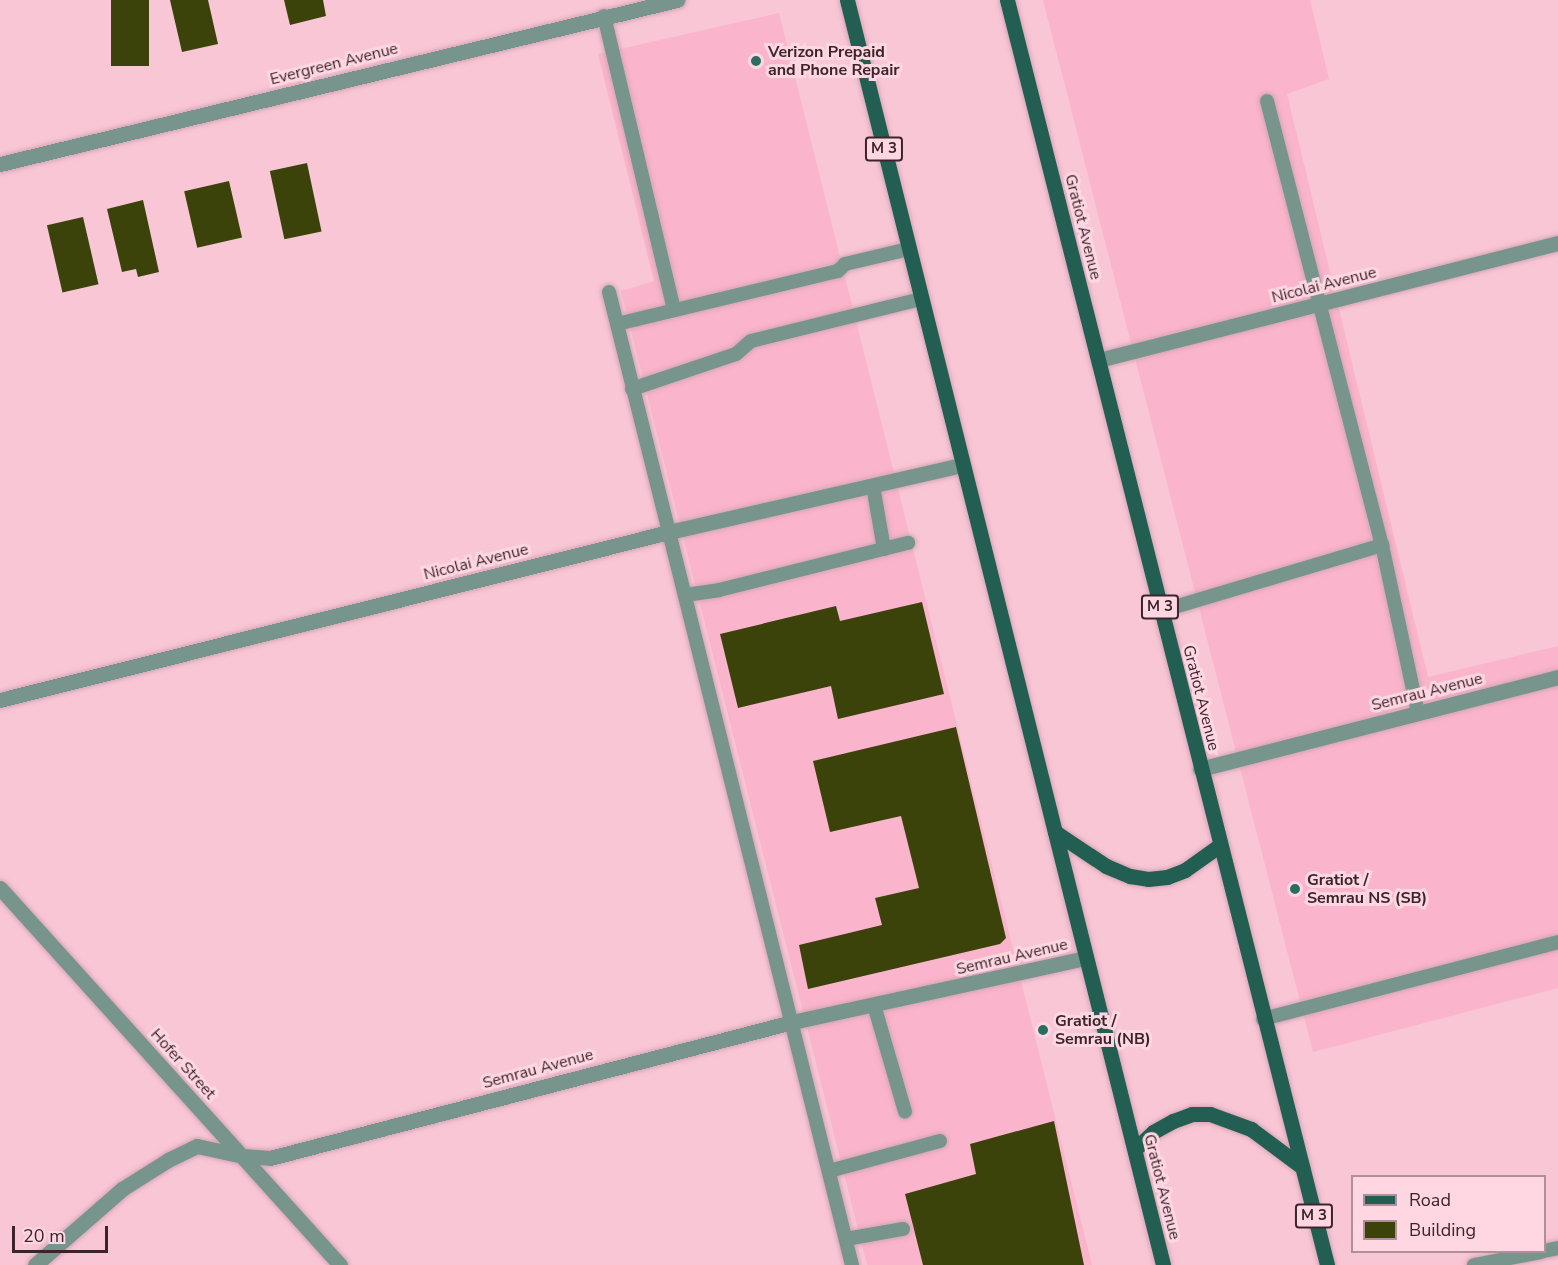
<!DOCTYPE html>
<style>
body{margin:0}
#map{position:relative;width:1558px;height:1265px;overflow:hidden;background:#f9c6d6;font-family:"Nunito Sans",sans-serif}
div>[style]{position:absolute}
.built>*{inset:0;background:#fab4cb}
.building>*{inset:0;background:#3b430b;transform-origin:0 0}
.roads{filter:drop-shadow(0 0 2px #d3a6b4) drop-shadow(0 0 2px #d3a6b4)}
.service>*{height:14px;margin:-7px;padding:0 7px;transform-origin:7px;border-radius:7px;background:#78958d}
.minor>*{height:15px;margin:-7.5px;padding:0 7.5px;transform-origin:7.5px;border-radius:7.5px;background:#78958d}
.primary>*{height:15px;margin:-7.5px;padding:0 7.5px;transform-origin:7.5px;border-radius:7.5px;background:#225e52}
.dots>*{width:16px;height:16px;translate:-50% -50%;box-sizing:border-box;border:3px solid #fed7e3;border-radius:50%}
span{translate:-50% -50%;white-space:nowrap;text-align:center;line-height:1.15;-webkit-text-stroke:6px #fed7e3;paint-order:stroke}
.shield-label span{padding:2px 4px;background:#fed7e3;border:2px solid;border-radius:4px;-webkit-text-stroke-width:0}
.shield-label{font-size:15px;color:#3c242c;font-weight:700}
.poi-label{font-size:16px;color:#3c242c;font-weight:700}
.left{translate:0 -50%;text-align:left}
.street-label{font-size:16px;color:#3c242c}
.legend{position:absolute;left:1351px;top:1175px;width:195px;height:78px;box-sizing:border-box;background:#fed7e3;border:2px solid #b08f9a;margin:0;padding:8px 10px;list-style:none;font-size:18px;color:#3c242c}
.legend li{display:flex;align-items:center;gap:12px;height:30px}
.legend b{width:30px;border:2px solid #b08f9a}
.scale{position:absolute;left:12px;top:1226px;width:96px;height:27px;box-sizing:border-box;border:3px solid #3c242c;border-top:0;padding-left:8px;font-size:18px;line-height:21px;white-space:nowrap;color:#3c242c;-webkit-text-stroke:4px #fed7e3;paint-order:stroke}
</style>
<div id="map">
<div class="built">
<i style="clip-path:polygon(1043px 0,1310px 0,1329px 79px,1287px 94px,1428px 677px,1558px 646px,1558px 988px,1313px 1052px)"></i>
<i style="clip-path:polygon(779px 13px,1092px 1265px,867px 1265px,621px 291px,654px 281px,598px 54px)"></i>
</div>
<div class="building">
<i style="left:111px;top:0;width:38px;height:66px"></i>
<i style="clip-path:polygon(170px 0,208px 0,218px 44px,182px 52px)"></i>
<i style="clip-path:polygon(284px 0,323px 0,326px 16px,290px 25px)"></i>
<i style="left:307px;top:163px;width:70px;height:38px;rotate:78deg"></i>
<i style="left:229px;top:181px;width:58px;height:46px;rotate:77deg"></i>
<i style="clip-path:polygon(143px 200px,159px 272px,138px 277px,136px 269px,122px 272px,107px 209px)"></i>
<i style="left:83px;top:217px;width:69px;height:37px;rotate:77deg"></i>
<i style="clip-path:polygon(922px 602px,944px 694px,838px 719px,831px 686px,738px 708px,720px 634px,836px 606px,840px 621px)"></i>
<i style="clip-path:polygon(956px 727px,1006px 938px,1000px 944px,808px 989px,799px 945px,882px 925px,875px 898px,919px 888px,901px 816px,830px 832px,813px 761px)"></i>
<i style="clip-path:polygon(1054px 1121px,1084px 1265px,923px 1265px,905px 1194px,976px 1174px,970px 1144px)"></i>
</div>
<div class="roads">
<div class="service">
<i style="left:604px;top:16px;width:302px;rotate:76.6deg"></i>
<i style="left:1267px;top:101px;width:459px;rotate:75.5deg"></i>
<i style="left:1382px;top:545px;width:172px;rotate:77.9deg"></i>
<i style="left:609px;top:292px;width:1003px;rotate:75.98deg"></i>
<i style="left:617px;top:324px;width:227px;rotate:-13.5deg"></i>
<i style="left:838px;top:271px;width:10px;rotate:-45deg"></i>
<i style="left:845px;top:264px;width:66px;rotate:-13.2deg"></i>
<i style="left:632px;top:389px;width:110px;rotate:-18.6deg"></i>
<i style="left:736px;top:354px;width:20px;rotate:-41deg"></i>
<i style="left:751px;top:341px;width:175px;rotate:-13.9deg"></i>
<i style="left:873px;top:486px;width:64px;rotate:80.1deg"></i>
<i style="left:685px;top:595px;width:34px;rotate:-8deg"></i>
<i style="left:719px;top:590px;width:195px;rotate:-14deg"></i>
<i style="left:1161px;top:611px;width:231px;rotate:-16.6deg"></i>
<i style="left:874px;top:1005px;width:111px;rotate:73.8deg"></i>
<i style="left:1263px;top:1019px;width:305px;rotate:-14.6deg"></i>
<i style="left:829px;top:1171px;width:115px;rotate:-15.1deg"></i>
<i style="left:846px;top:1239px;width:58px;rotate:-10deg"></i>
<i style="left:1544px;top:1251px;width:14px;rotate:-12deg"></i>
<i style="left:1474px;top:1265px;width:68px;rotate:-11deg"></i>
</div>
<div class="minor">
<i style="left:0;top:164px;width:697px;rotate:-13.62deg"></i>
<i style="left:1099px;top:360px;width:474px;rotate:-14.3deg"></i>
<i style="left:0;top:700px;width:690px;rotate:-14.1deg"></i>
<i style="left:669px;top:532px;width:301px;rotate:-12.9deg"></i>
<i style="left:1200px;top:769px;width:370px;rotate:-14.4deg"></i>
<i style="left:0;top:888px;width:508px;rotate:47.95deg"></i>
<i style="left:35px;top:1265px;width:116px;rotate:-41.1deg"></i>
<i style="left:122px;top:1189px;width:54px;rotate:-32.2deg"></i>
<i style="left:168px;top:1160px;width:32px;rotate:-26deg"></i>
<i style="left:197px;top:1146px;width:47px;rotate:12.3deg"></i>
<i style="left:243px;top:1156px;width:27px;rotate:4deg"></i>
<i style="left:270px;top:1158px;width:539px;rotate:-14.6deg"></i>
<i style="left:792px;top:1022px;width:301px;rotate:-12.3deg"></i>
</div>
<div class="primary">
<i style="left:847px;top:0;width:1304px;rotate:75.97deg"></i>
<i style="left:1007px;top:0;width:1305px;rotate:75.8deg"></i>
<i style="left:1055px;top:832px;width:61px;rotate:33.7deg"></i>
<i style="left:1106px;top:866px;width:26px;rotate:23deg"></i>
<i style="left:1130px;top:876px;width:18px;rotate:9deg"></i>
<i style="left:1148px;top:879px;width:19px;rotate:-6deg"></i>
<i style="left:1167px;top:877px;width:19px;rotate:-21deg"></i>
<i style="left:1185px;top:870px;width:43px;rotate:-35.5deg"></i>
<i style="left:1135px;top:1149px;width:25px;rotate:-43deg"></i>
<i style="left:1153px;top:1132px;width:23px;rotate:-29deg"></i>
<i style="left:1173px;top:1121px;width:20px;rotate:-20deg"></i>
<i style="left:1192px;top:1114px;width:18px"></i>
<i style="left:1210px;top:1114px;width:44px;rotate:20.1deg"></i>
<i style="left:1251px;top:1129px;width:64px;rotate:36.7deg"></i>
</div>
</div>
<div class="dots">
<i style="left:756px;top:61px;background:#2a6e61"></i>
<i style="left:1295px;top:889px;background:#2a6e61"></i>
<i style="left:1043px;top:1030px;background:#2a6e61"></i>
</div>
<div class="shield-label">
<span style="left:884px;top:149px">M 3</span>
<span style="left:1160px;top:607px">M 3</span>
<span style="left:1314px;top:1216px">M 3</span>
</div>
<div class="poi-label">
<span class="left" style="left:768px;top:61px">Verizon Prepaid<br>and Phone Repair</span>
<span class="left" style="left:1307px;top:889px">Gratiot /<br>Semrau NS (SB)</span>
<span class="left" style="left:1055px;top:1030px">Gratiot /<br>Semrau (NB)</span>
</div>
<div class="street-label">
<span style="left:334px;top:64px;rotate:-14deg">Evergreen Avenue</span>
<span style="left:1083px;top:227px;rotate:76deg">Gratiot Avenue</span>
<span style="left:1324px;top:285px;rotate:-14deg">Nicolai Avenue</span>
<span style="left:476px;top:562px;rotate:-14deg">Nicolai Avenue</span>
<span style="left:1427px;top:692px;rotate:-14deg">Semrau Avenue</span>
<span style="left:1201px;top:698px;rotate:76deg">Gratiot Avenue</span>
<span style="left:1012px;top:957px;rotate:-13deg">Semrau Avenue</span>
<span style="left:183px;top:1064px;rotate:48deg">Hofer Street</span>
<span style="left:538px;top:1069px;rotate:-15deg">Semrau Avenue</span>
<span style="left:1162px;top:1187px;rotate:76deg">Gratiot Avenue</span>
</div>
<ul class="legend">
<li><b style="height:8px;background:#225e52"></b>Road</li>
<li><b style="height:16px;background:#3b430b"></b>Building</li>
</ul>
<div class="scale">20 m</div>
</div>
